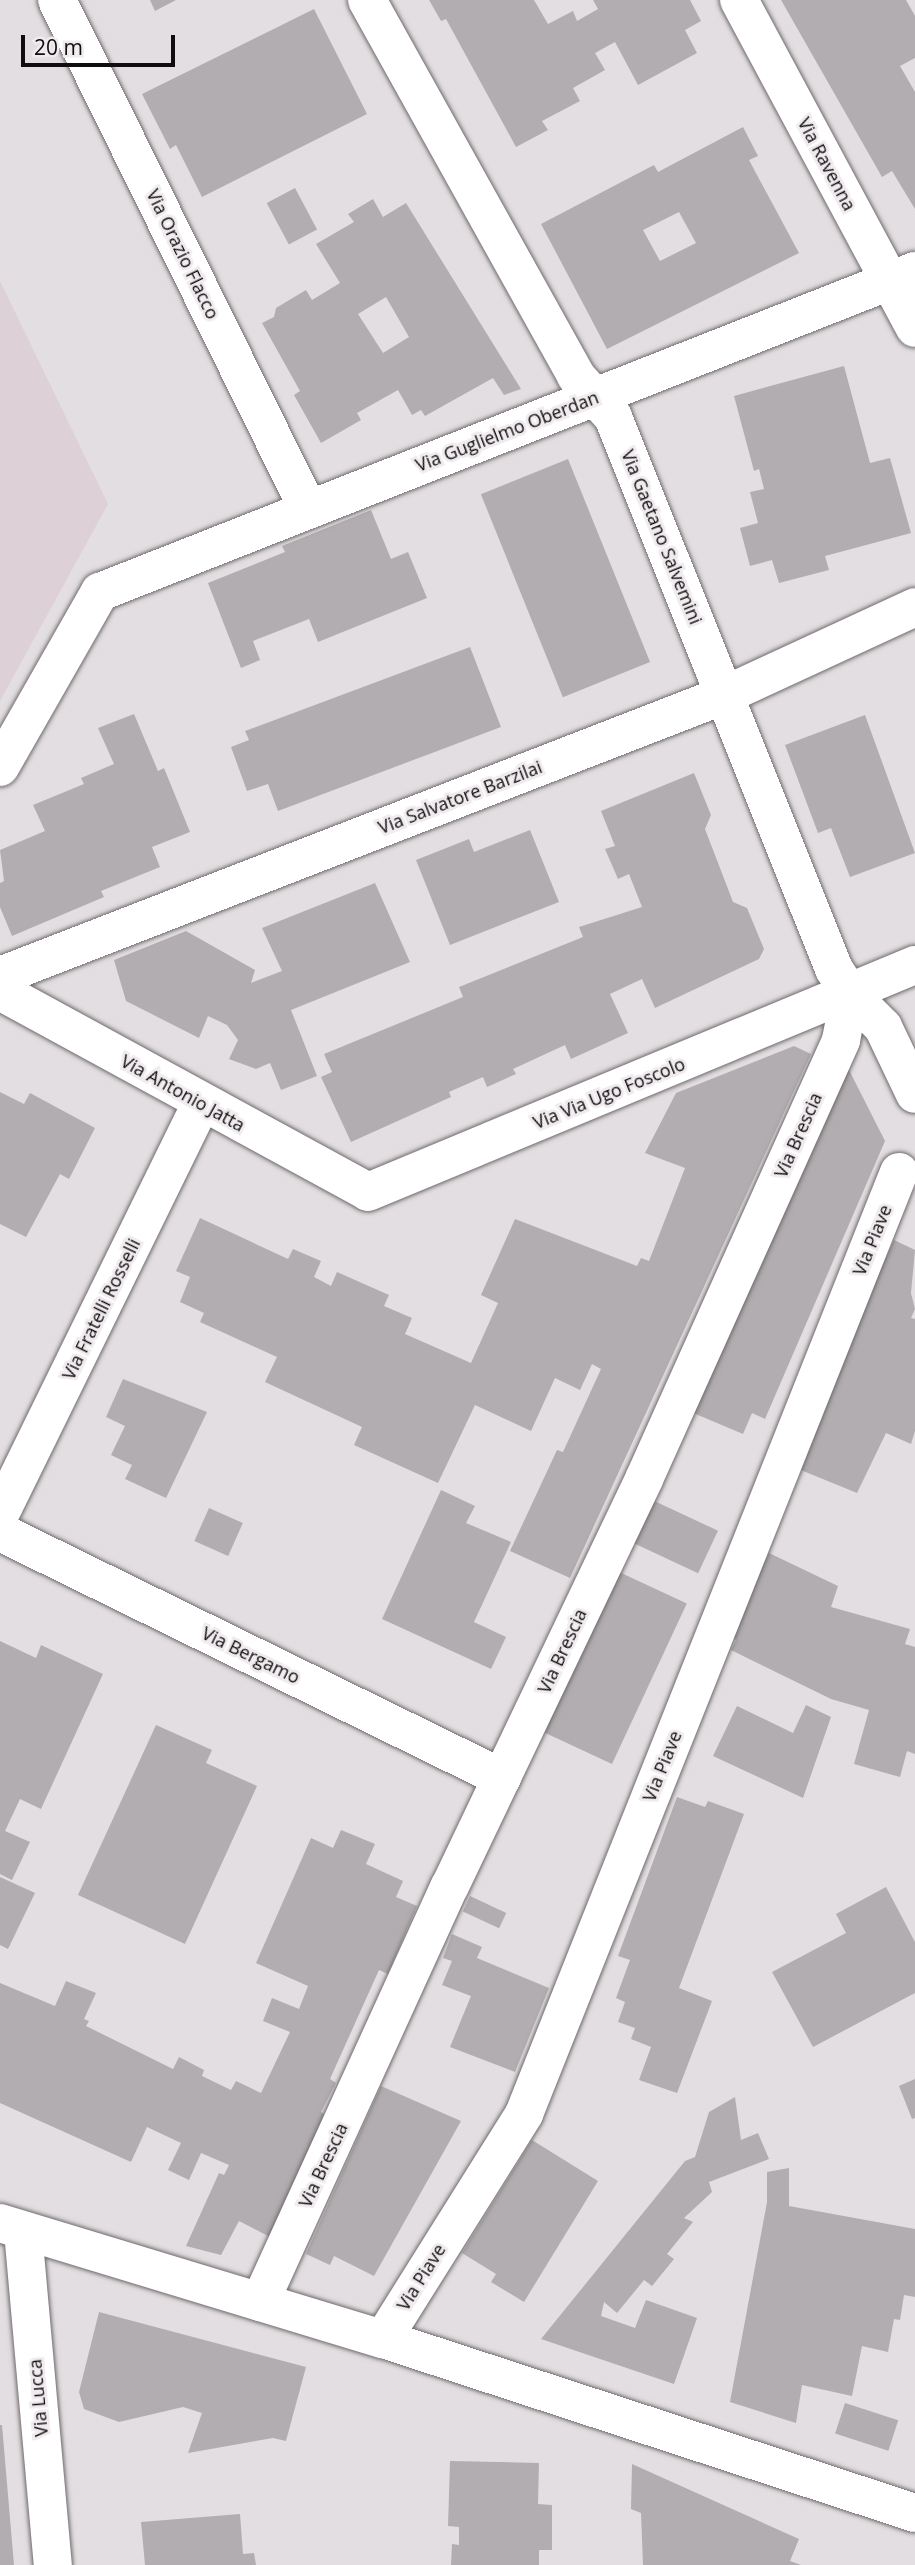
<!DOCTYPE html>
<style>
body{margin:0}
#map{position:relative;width:915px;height:2565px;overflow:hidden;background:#e3dee1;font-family:"Open Sans",sans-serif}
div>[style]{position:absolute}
.built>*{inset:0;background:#ddd0d7}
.building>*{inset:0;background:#b2adb0;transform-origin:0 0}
.roads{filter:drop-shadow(0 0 2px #6f6a6c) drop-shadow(0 0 2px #6f6a6c)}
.minor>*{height:38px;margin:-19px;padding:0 19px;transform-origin:19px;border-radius:19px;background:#fff}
.tertiary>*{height:38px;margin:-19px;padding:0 19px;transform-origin:19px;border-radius:19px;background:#fff}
span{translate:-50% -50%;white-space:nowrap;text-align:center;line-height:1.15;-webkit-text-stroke:6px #f0ebee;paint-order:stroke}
.street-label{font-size:18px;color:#0f0d0e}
.scale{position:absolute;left:21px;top:35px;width:154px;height:32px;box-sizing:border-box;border:4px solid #0f0d0e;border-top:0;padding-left:9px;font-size:21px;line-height:24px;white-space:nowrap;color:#0f0d0e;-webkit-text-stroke:5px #f0ebee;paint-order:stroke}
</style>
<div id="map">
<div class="built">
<i style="clip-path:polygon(0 281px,108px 504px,0 701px)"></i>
</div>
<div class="building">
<i style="clip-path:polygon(150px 0,176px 0,155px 11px)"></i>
<i style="clip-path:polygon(429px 0,534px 0,548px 24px,573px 11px,577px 21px,598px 9px,593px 0,690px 0,701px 21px,685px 30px,697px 53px,638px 85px,615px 42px,595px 53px,605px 70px,573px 88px,580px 101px,542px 121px,548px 130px,516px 147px,446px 19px,441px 21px)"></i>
<i style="clip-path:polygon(781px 0,906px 0,915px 16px,915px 58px,900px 66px,915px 92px,915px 209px,892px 171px,882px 177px)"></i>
<i style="clip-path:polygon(314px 9px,367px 114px,202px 197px,176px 145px,170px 149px,142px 94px)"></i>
<i style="clip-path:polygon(evenodd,743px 127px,758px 156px,749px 160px,799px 253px,607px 349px,541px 224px,654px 165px,658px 172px,743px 127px,679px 212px,696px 243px,660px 261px,643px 230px,679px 212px)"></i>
<i style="left:295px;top:188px;width:47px;height:32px;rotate:62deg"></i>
<i style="clip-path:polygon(evenodd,373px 199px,383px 217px,406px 203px,521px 389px,504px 395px,493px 378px,425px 416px,421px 410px,412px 415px,398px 390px,357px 413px,361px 420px,321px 443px,294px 395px,300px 391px,262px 323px,274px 317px,276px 308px,306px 290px,312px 300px,340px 283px,316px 244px,354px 222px,348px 214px,373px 199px,386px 297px,409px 337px,383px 353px,358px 314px,386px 297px)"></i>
<i style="clip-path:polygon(844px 366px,870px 463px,890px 458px,911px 533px,825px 556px,829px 570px,779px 583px,772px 560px,750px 566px,740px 528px,758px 523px,750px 492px,764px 489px,759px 469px,754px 471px,734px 396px)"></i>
<i style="left:568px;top:459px;width:219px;height:94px;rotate:68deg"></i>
<i style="clip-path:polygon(371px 510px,391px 559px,408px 552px,427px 598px,318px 642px,309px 619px,253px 641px,260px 660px,241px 668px,208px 583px,285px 552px,282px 546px)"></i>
<i style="clip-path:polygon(470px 647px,501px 727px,278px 811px,268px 784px,247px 791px,231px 747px,249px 740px,245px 731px)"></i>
<i style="clip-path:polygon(134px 714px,158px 771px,164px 768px,190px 832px,152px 847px,160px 867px,101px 891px,104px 897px,12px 936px,0 907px,0 883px,4px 881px,0 850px,45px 831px,33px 805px,84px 784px,81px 778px,114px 764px,98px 728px)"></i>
<i style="clip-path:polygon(865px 715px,915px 853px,850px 877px,831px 828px,818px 833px,785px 745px)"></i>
<i style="clip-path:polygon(694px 773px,711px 815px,705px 829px,733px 902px,747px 908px,764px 949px,759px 959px,655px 1008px,642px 979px,610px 994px,628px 1033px,571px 1059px,565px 1045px,513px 1069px,516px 1074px,487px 1087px,483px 1077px,449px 1092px,451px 1097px,351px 1142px,321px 1077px,332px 1072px,324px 1054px,463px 997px,459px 987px,583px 937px,579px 927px,642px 907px,629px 874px,618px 879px,605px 849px,615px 846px,601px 811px)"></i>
<i style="clip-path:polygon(530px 830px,559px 902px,450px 945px,416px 860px,469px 839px,474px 852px)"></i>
<i style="clip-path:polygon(375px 883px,410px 962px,291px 1010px,317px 1076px,281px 1090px,270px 1063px,256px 1069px,229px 1059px,238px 1040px,227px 1025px,208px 1016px,199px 1038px,126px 1001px,114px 960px,186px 931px,255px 970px,251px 983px,282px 971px,262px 928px)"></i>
<i style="clip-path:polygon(794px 1046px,811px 1054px,570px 1578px,510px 1551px,557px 1450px,563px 1452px,601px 1369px,592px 1364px,580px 1390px,555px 1378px,531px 1431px,475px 1405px,438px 1483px,354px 1445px,362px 1427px,265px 1382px,277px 1357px,200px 1322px,204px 1313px,180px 1302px,190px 1277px,176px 1271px,200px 1218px,288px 1259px,293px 1249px,321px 1261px,314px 1277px,331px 1286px,337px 1272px,389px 1295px,384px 1306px,412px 1318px,405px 1334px,471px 1363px,498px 1303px,481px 1295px,515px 1219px,637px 1266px,641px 1258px,649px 1261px,685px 1168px,645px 1153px,676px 1093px)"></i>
<i style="clip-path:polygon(846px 1064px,885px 1141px,765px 1419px,752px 1413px,743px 1434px,691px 1412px)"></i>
<i style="clip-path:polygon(0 1092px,24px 1104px,30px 1093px,95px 1128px,69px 1179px,60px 1174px,26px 1237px,0 1224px)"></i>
<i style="clip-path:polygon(894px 1240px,915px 1250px,911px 1293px,915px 1309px,911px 1318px,915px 1319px,915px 1431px,911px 1444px,886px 1433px,857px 1493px,791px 1466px)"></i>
<i style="clip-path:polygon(123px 1379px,207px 1412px,166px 1498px,125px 1479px,132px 1465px,111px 1455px,125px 1426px,106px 1417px)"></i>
<i style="clip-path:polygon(441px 1490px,475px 1506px,466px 1523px,511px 1542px,474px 1622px,506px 1637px,491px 1669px,382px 1619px)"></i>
<i style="left:650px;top:1499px;width:75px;height:47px;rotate:25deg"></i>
<i style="left:209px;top:1508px;width:37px;height:36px;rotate:24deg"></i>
<i style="clip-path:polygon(769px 1553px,838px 1586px,831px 1607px,910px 1629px,905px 1644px,915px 1647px,915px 1754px,907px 1751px,900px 1777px,854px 1764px,869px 1710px,831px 1699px,731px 1650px,736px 1640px,728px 1636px)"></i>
<i style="left:617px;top:1571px;width:77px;height:177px;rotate:25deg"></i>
<i style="clip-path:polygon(0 1641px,36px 1658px,41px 1645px,103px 1674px,41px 1809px,20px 1799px,5px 1831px,30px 1842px,12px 1880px,0 1874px)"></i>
<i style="clip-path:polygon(806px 1705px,831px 1717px,803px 1798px,713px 1756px,737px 1706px,793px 1733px)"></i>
<i style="clip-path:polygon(156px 1725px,212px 1750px,206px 1763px,257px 1786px,185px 1944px,78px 1895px)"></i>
<i style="clip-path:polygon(677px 1797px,705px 1807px,708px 1801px,744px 1814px,679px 1988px,712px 2001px,677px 2093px,639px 2080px,651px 2047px,631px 2039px,635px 2028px,618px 2022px,625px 2002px,616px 1998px,630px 1960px,618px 1956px)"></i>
<i style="clip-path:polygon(341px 1830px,375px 1844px,366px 1864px,403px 1881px,396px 1897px,417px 1906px,388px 1974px,379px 1970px,330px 2079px,336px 2083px,321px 2112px,329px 2117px,270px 2237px,239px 2221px,221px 2255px,186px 2246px,219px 2173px,224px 2175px,229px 2165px,201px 2153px,189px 2180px,168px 2170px,181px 2143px,147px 2127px,131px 2162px,0 2103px,0 1983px,55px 2006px,66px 1981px,96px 1993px,84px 2019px,89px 2021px,86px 2026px,173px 2069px,179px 2057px,204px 2070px,202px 2076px,231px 2090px,236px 2081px,261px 2093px,290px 2032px,263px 2021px,272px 1998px,299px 2009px,308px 1986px,256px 1963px,311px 1838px,333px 1848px)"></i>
<i style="clip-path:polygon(0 1877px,35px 1893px,8px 1949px,0 1945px)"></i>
<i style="clip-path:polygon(886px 1887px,915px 1942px,915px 1993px,813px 2047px,772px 1972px,846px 1933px,836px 1914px)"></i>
<i style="left:470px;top:1896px;width:40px;height:17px;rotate:25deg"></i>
<i style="clip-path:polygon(452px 1934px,482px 1947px,477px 1958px,549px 1988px,515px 2072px,450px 2047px,471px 1996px,442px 1985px,452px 1961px,443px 1958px)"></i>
<i style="clip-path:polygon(915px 2079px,915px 2118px,912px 2119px,899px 2086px)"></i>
<i style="clip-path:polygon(381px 2086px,461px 2121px,374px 2276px,334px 2256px,330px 2265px,306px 2254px)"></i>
<i style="clip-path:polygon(735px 2097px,741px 2140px,758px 2133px,769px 2159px,709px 2182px,712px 2192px,684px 2218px,693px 2222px,667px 2254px,674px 2259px,652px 2286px,644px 2280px,617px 2313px,604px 2302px,601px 2316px,635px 2328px,646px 2300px,697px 2318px,674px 2384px,541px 2339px,685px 2161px,695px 2157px,709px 2112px)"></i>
<i style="clip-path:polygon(532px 2140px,598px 2181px,524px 2302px,491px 2282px,496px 2274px,462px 2253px)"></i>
<i style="clip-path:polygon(789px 2168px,789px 2206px,915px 2229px,915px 2297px,904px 2295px,900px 2320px,894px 2319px,888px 2352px,862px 2346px,852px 2396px,802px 2385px,796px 2423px,730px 2402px,767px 2202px,767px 2172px)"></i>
<i style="clip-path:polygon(99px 2312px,306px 2367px,286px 2441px,273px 2438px,188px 2453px,202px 2413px,183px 2407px,119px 2422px,84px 2409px,79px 2392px)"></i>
<i style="left:845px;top:2403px;width:56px;height:32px;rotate:18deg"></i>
<i style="clip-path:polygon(0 2425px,2px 2425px,14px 2565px,0 2565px)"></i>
<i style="clip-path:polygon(450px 2461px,539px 2463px,538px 2504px,552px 2505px,552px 2550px,539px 2550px,539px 2565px,451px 2565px,452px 2544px,459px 2545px,459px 2527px,448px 2526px)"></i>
<i style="clip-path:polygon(632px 2464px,799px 2539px,790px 2561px,801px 2565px,643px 2565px,641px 2513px,631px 2509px)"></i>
<i style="clip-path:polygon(240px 2514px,243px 2554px,254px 2553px,256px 2565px,145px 2565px,141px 2522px)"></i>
</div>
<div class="roads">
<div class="minor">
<i style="left:57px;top:0;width:568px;rotate:63.75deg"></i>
<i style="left:367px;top:0;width:430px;rotate:60.9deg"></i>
<i style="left:576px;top:376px;width:55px;rotate:47.9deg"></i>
<i style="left:613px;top:417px;width:595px;rotate:68.18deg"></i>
<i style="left:834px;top:969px;width:30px;rotate:57deg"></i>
<i style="left:850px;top:994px;width:47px;rotate:45deg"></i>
<i style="left:883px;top:1027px;width:74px;rotate:64.5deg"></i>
<i style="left:0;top:767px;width:202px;rotate:-60.3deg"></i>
<i style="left:100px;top:592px;width:876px;rotate:-21.5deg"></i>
<i style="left:0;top:976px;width:780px;rotate:-21.2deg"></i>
<i style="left:727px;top:694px;width:207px;rotate:-24.8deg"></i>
<i style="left:0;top:991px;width:419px;rotate:28.6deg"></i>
<i style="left:368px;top:1192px;width:592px;rotate:-22.54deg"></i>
<i style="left:0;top:1514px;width:457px;rotate:-63.9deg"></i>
<i style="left:0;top:1532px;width:559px;rotate:26.11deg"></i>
<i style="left:0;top:2223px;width:400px;rotate:16.9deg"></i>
<i style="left:383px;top:2339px;width:560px;rotate:18.11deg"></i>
<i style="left:23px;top:2231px;width:335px;rotate:84.9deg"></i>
<i style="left:260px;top:2302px;width:457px;rotate:-65.5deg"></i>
<i style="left:450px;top:1886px;width:451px;rotate:-64.5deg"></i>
<i style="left:644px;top:1479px;width:481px;rotate:-65.8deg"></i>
<i style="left:841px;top:1040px;width:47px;rotate:-78.9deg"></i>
<i style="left:383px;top:2339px;width:266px;rotate:-57.9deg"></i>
<i style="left:524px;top:2114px;width:1014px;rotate:-68.29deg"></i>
</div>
<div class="tertiary">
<i style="left:739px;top:0;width:372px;rotate:61.8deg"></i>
</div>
</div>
<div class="street-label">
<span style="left:827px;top:164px;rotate:62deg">Via Ravenna</span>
<span style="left:183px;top:254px;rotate:64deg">Via Orazio Flacco</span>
<span style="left:507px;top:431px;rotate:-21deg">Via Guglielmo Oberdan</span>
<span style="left:662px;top:537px;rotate:68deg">Via Gaetano Salvemini</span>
<span style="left:460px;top:797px;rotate:-21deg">Via Salvatore Barzilai</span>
<span style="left:183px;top:1093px;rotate:29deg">Via Antonio Jatta</span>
<span style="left:609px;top:1093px;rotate:-22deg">Via Via Ugo Foscolo</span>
<span style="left:798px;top:1135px;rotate:-66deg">Via Brescia</span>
<span style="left:872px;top:1240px;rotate:-68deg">Via Piave</span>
<span style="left:101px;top:1309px;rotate:-64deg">Via Fratelli Rosselli</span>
<span style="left:562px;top:1651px;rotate:-65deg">Via Brescia</span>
<span style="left:251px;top:1655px;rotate:26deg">Via Bergamo</span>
<span style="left:662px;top:1766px;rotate:-68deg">Via Piave</span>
<span style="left:323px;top:2165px;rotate:-65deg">Via Brescia</span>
<span style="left:421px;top:2277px;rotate:-58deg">Via Piave</span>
<span style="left:38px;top:2398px;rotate:-95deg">Via Lucca</span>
</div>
<div class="scale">20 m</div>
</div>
